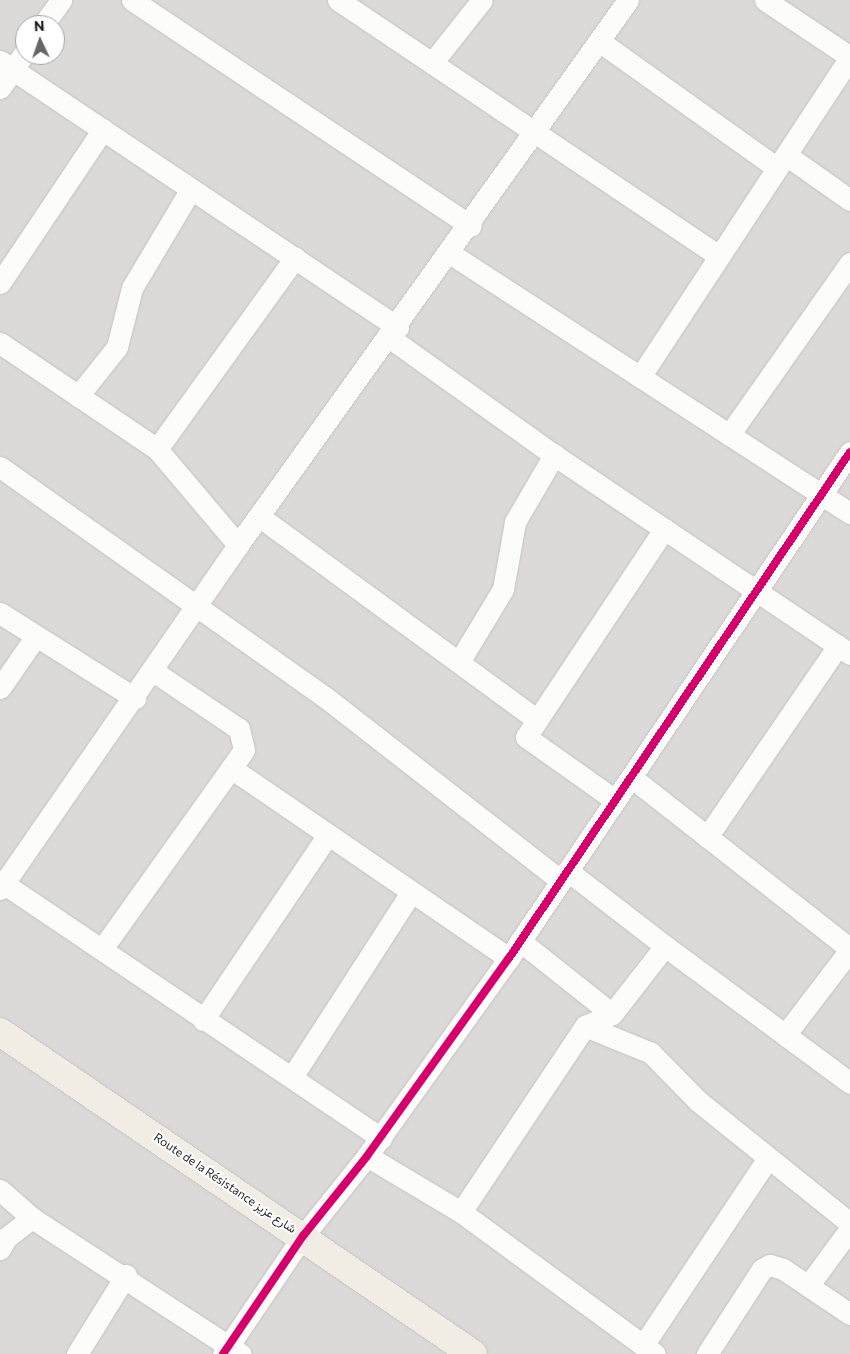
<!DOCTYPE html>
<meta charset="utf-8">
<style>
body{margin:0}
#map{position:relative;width:850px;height:1354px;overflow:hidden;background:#ecebe7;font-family:Commissioner,Vazirmatn,sans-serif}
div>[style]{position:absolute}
.residential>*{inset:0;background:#dbdad8}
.roads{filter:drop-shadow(0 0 1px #c5c4c3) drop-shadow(0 0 1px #c5c4c3)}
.minor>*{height:21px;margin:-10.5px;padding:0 10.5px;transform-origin:10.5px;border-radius:10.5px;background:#fcfcfb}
.primary>*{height:28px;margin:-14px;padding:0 14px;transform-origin:14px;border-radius:14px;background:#f1ece4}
.cycleway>*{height:8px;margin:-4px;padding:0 4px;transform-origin:4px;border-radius:4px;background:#d6006c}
span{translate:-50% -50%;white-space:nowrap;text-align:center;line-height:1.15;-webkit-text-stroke:4px #fff;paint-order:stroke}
.street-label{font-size:12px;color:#1e1e1e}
.north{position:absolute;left:15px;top:15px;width:50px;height:50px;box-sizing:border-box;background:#fff;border:1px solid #a5a5a5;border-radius:50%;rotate:357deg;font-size:14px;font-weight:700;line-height:20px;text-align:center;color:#1e1e1e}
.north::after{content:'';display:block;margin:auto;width:18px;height:22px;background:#666664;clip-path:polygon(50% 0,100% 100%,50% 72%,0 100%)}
</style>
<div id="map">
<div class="residential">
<i style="clip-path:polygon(evenodd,0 0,850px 0,850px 1354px,0 1354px,0 0,25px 25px,55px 25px,55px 55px,25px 55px,25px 25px)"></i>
</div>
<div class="roads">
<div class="minor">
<i style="left:132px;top:0;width:407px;rotate:33.7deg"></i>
<i style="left:338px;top:0;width:459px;rotate:33.9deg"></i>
<i style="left:765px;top:0;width:102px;rotate:33.8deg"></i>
<i style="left:43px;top:25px;width:31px;rotate:-54deg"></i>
<i style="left:599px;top:41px;width:219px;rotate:35.5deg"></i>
<i style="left:0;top:61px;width:479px;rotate:33.8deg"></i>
<i style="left:432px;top:63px;width:80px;rotate:-51.6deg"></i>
<i style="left:0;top:88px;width:44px;rotate:-55.2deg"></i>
<i style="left:786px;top:155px;width:78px;rotate:35.1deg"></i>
<i style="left:451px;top:254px;width:476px;rotate:33deg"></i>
<i style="left:0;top:283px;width:185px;rotate:-56.2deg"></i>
<i style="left:390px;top:338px;width:201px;rotate:35.5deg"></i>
<i style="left:554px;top:455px;width:357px;rotate:33.9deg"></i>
<i style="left:0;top:343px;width:189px;rotate:34deg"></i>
<i style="left:157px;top:449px;width:126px;rotate:49.8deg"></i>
<i style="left:640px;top:377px;width:383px;rotate:-56.7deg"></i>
<i style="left:78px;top:396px;width:63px;rotate:-51.5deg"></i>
<i style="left:117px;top:347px;width:61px;rotate:-75.7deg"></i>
<i style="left:132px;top:288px;width:115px;rotate:-59.2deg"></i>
<i style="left:729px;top:435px;width:210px;rotate:-54.9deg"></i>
<i style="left:157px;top:449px;width:236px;rotate:-54.2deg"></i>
<i style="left:0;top:467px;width:398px;rotate:35.3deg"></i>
<i style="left:325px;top:697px;width:299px;rotate:37.9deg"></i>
<i style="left:260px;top:517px;width:341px;rotate:36.2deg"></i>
<i style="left:0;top:613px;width:160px;rotate:32.2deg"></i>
<i style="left:459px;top:662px;width:85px;rotate:-58.9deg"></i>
<i style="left:503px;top:589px;width:68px;rotate:-79.8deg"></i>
<i style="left:515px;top:522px;width:78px;rotate:-59.8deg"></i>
<i style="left:0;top:688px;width:63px;rotate:-55.3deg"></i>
<i style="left:231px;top:768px;width:337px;rotate:34.4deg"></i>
<i style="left:631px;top:777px;width:278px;rotate:38.1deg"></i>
<i style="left:615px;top:800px;width:109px;rotate:-144.7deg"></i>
<i style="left:526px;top:737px;width:250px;rotate:-56.4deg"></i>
<i style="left:707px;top:837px;width:232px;rotate:-55.6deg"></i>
<i style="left:0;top:881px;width:460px;rotate:34deg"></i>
<i style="left:0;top:889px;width:418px;rotate:-55.3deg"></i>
<i style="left:238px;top:545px;width:670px;rotate:-54.41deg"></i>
<i style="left:520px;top:941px;width:117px;rotate:38.4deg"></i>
<i style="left:665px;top:946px;width:230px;rotate:36.5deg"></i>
<i style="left:102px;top:949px;width:244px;rotate:-54.5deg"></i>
<i style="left:244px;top:750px;width:22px;rotate:-103deg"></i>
<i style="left:239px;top:729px;width:104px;rotate:-146deg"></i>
<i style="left:203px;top:1020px;width:222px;rotate:-56deg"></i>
<i style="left:585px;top:1026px;width:71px;rotate:22.2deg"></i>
<i style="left:651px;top:1053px;width:67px;rotate:45.6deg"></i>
<i style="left:698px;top:1101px;width:195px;rotate:38.8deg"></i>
<i style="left:785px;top:1035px;width:107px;rotate:-52.6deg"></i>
<i style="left:292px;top:1077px;width:220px;rotate:-57.2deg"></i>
<i style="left:367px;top:1156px;width:109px;rotate:30.8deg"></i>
<i style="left:461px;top:1212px;width:240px;rotate:36.2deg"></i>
<i style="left:0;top:1190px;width:43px;rotate:41.2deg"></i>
<i style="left:32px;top:1218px;width:249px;rotate:33.1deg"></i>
<i style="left:461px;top:1212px;width:224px;rotate:-56.3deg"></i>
<i style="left:585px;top:1026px;width:30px;rotate:-24deg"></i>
<i style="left:612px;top:1014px;width:86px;rotate:-52.1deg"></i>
<i style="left:665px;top:946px;width:123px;rotate:-142.3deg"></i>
<i style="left:0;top:1249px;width:13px;rotate:-61deg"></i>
<i style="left:6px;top:1238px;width:33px;rotate:-38deg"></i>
<i style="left:808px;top:1286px;width:71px;rotate:-53.6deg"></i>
<i style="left:644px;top:1344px;width:224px;rotate:-56.3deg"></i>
<i style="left:77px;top:1354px;width:93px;rotate:-58.2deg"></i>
<i style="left:223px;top:1354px;width:143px;rotate:-55.9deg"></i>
<i style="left:303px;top:1236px;width:102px;rotate:-51.3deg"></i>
<i style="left:367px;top:1156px;width:244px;rotate:-54.4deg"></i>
<i style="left:509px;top:958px;width:610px;rotate:-56.02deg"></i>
<i style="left:707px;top:1354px;width:101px;rotate:-57.1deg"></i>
<i style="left:762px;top:1269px;width:9px;rotate:-27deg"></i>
<i style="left:770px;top:1265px;width:14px;rotate:17deg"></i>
<i style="left:783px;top:1269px;width:81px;rotate:33.9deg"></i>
</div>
<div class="primary">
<i style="left:0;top:1032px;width:572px;rotate:34.25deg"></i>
</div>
</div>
<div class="cycleway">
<i style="left:223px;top:1354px;width:143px;rotate:-55.9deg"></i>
<i style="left:303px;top:1236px;width:102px;rotate:-51.3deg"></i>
<i style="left:367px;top:1156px;width:244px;rotate:-54.4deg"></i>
<i style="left:509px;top:958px;width:610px;rotate:-56.02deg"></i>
</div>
<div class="street-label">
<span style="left:225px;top:1183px;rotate:34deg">Route de la Résistance شارع عزيز</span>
</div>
<div class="north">N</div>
</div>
